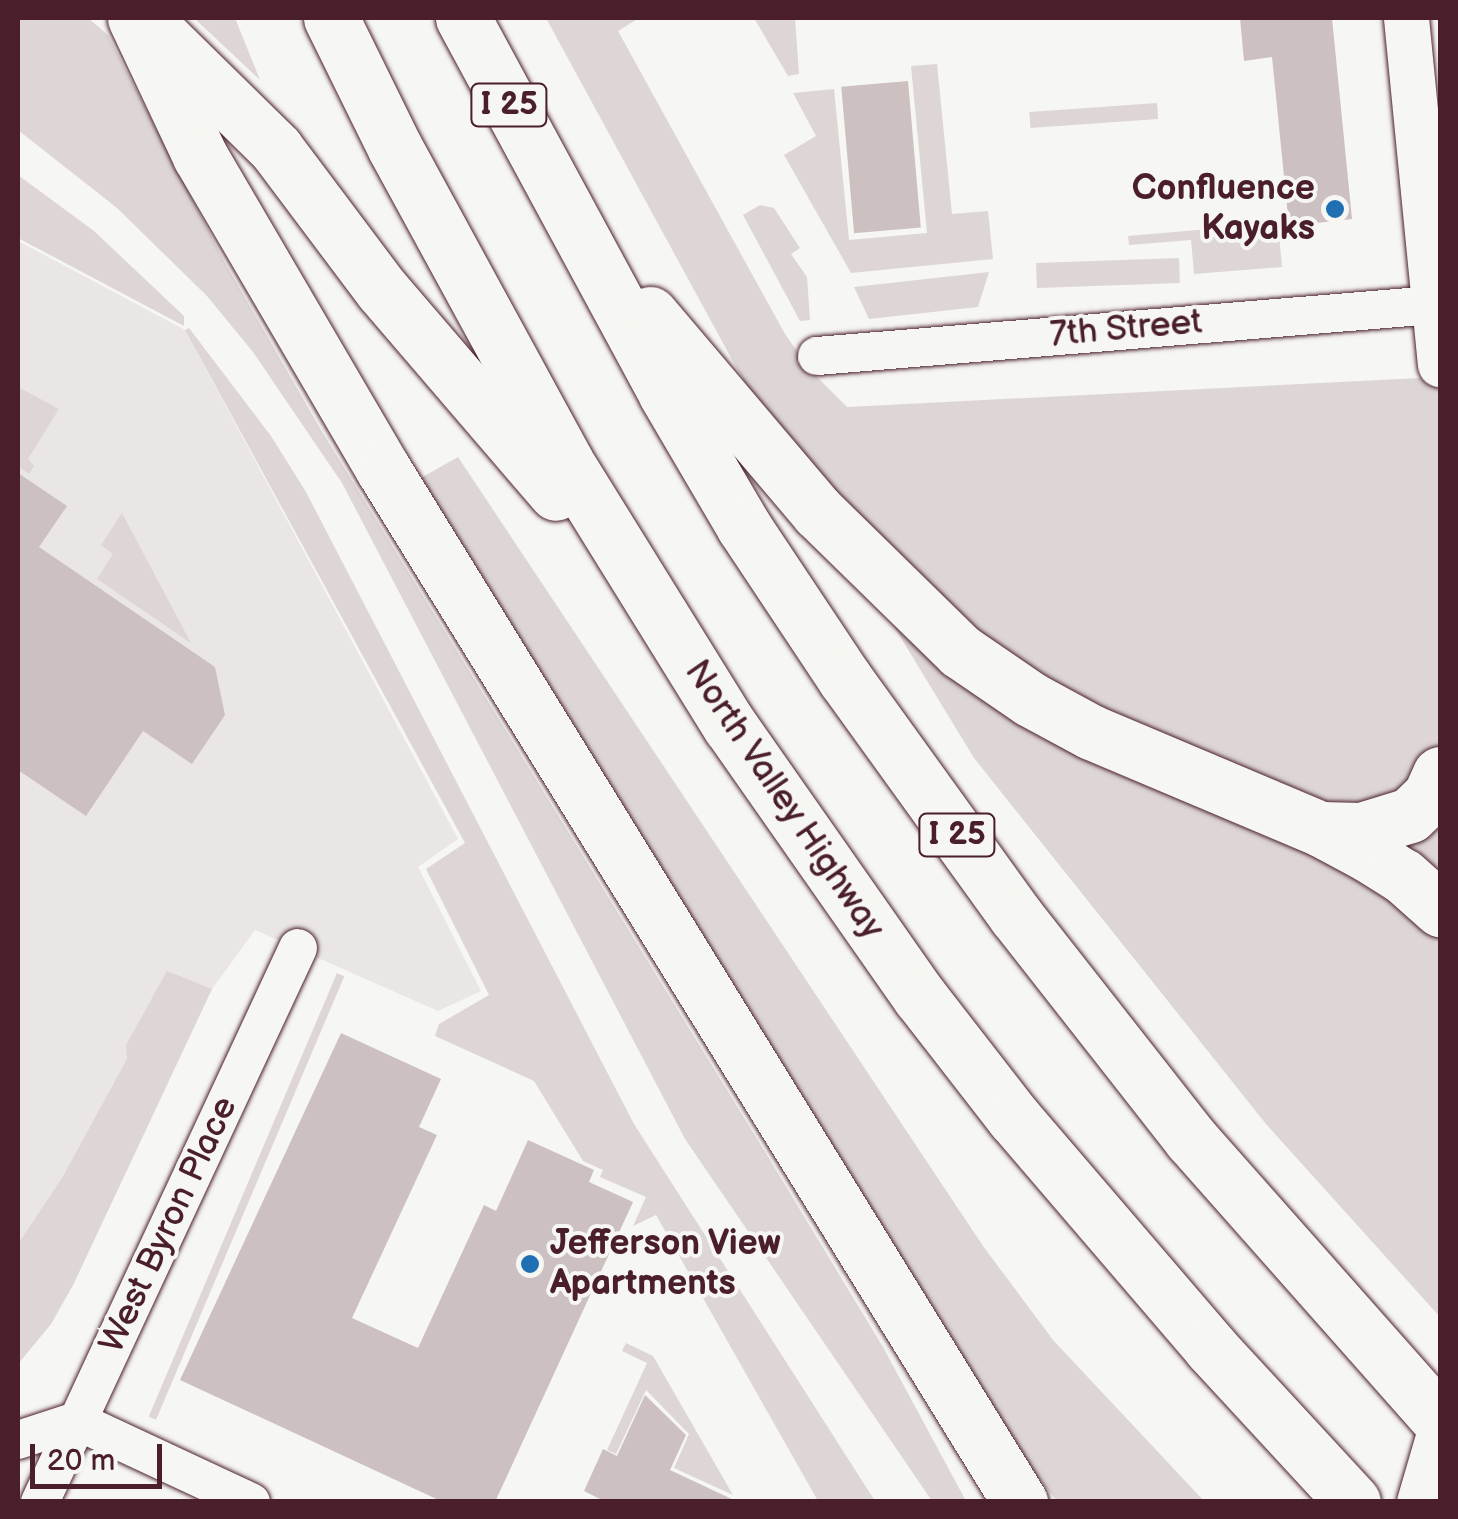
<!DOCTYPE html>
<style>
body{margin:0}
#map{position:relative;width:1458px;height:1519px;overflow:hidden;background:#f6f6f2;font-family:"Balsamiq Sans",sans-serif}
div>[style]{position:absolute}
.built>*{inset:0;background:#e9e6e3}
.green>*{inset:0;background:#ddd6d5;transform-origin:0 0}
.building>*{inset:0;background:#ccc1c0;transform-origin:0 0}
.roads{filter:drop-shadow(0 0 2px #4a1f2b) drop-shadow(0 0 2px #4a1f2b)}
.minor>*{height:38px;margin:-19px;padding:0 19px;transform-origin:19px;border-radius:19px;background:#f6f6f2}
.tertiary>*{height:45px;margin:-22.5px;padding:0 22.5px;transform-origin:22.5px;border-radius:22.5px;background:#f6f6f2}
.motorway>*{height:55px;margin:-27.5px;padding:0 27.5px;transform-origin:27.5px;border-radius:27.5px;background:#f6f6f2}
.dots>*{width:28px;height:28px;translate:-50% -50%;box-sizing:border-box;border:5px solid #f6f6f2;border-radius:50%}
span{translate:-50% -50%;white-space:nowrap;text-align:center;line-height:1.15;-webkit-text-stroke:8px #f6f6f2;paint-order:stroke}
.shield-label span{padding:2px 8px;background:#f6f6f2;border:2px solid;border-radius:8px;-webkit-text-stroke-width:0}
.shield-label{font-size:32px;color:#4a1f2b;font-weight:700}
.poi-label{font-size:35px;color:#4a1f2b;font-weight:700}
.right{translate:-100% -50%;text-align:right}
.left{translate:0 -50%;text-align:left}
.street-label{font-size:35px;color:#4a1f2b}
.frame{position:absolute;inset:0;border:20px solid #4a1f2b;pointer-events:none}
.scale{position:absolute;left:30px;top:1444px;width:132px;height:45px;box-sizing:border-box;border:5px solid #4a1f2b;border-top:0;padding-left:12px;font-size:30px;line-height:35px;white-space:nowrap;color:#4a1f2b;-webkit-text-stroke:8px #f6f6f2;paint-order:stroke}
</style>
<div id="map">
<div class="built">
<i style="clip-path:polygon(18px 241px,185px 330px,458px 839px,418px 867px,481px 991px,438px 1011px,255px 930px,212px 989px,73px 1285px,51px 1324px,18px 1364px)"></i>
</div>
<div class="green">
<i style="clip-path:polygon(18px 18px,88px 18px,108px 35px,224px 261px,321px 430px,765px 1152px,883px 1347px,966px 1501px,932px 1501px,685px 1139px,342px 483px,253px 352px,207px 296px,117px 208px,18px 130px)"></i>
<i style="clip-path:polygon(194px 18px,235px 18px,260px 80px)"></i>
<i style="clip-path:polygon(546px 18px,639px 18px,618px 31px,785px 334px,810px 370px,847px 407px,1440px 377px,1440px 1317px,1266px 1124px,974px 758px,736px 367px)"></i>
<i style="clip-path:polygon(754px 18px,795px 18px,799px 74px,788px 76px)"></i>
<i style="clip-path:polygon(937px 64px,952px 214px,988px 211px,993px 259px,851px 273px,784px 155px,816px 136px,793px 93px,834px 89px,849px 240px,927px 233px,911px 66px)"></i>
<i style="left:1157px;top:103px;width:16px;height:128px;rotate:86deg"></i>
<i style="clip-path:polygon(18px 175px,94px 231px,184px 316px,184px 326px,18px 238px)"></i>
<i style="clip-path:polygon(760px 205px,774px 208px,800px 248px,791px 254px,807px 277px,810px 320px,800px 321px,743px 215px)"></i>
<i style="clip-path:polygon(1278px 223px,1282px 267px,1194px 274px,1191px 240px,1129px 245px,1128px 236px)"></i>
<i style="left:1179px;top:258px;width:25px;height:143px;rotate:88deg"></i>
<i style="clip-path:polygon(989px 272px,978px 307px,869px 319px,854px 287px)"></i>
<i style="clip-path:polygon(189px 328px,271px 436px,306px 492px,634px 1124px,875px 1501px,818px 1501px,656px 1215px,633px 1226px,646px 1197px,600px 1177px,603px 1170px,583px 1161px,534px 1081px,435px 1036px,439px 1024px,489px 995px,426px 869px,465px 843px,185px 330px)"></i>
<i style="clip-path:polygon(18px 387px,59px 409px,28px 459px,34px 466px,29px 474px,18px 466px)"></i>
<i style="clip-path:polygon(458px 457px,983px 1246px,1053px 1340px,1204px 1501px,1057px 1501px,1010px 1442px,419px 479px)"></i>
<i style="clip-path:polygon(122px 513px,191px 643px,97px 579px,113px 554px,101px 545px)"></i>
<i style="clip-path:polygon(167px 971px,212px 989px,73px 1285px,51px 1324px,18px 1364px,18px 1244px,62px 1178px,127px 1059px,126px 1045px)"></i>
<i style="left:337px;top:973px;width:8px;height:482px;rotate:23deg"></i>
<i style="clip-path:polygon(626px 1343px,653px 1356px,733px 1495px,674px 1468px,689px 1434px,646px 1390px,616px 1454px,607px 1450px,647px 1363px,622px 1351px)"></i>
</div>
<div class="building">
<i style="clip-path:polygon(1240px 18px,1332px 18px,1352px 219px,1289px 226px,1272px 57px,1244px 61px)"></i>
<i style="left:908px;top:81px;width:147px;height:67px;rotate:85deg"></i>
<i style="clip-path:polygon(18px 473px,67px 506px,39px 547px,215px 667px,225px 715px,192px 764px,143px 731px,86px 816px,18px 770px)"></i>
<i style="clip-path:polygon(341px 1033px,441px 1079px,419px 1127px,437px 1135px,352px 1318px,418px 1348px,484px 1205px,496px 1211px,528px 1140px,594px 1170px,589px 1182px,633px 1202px,495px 1502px,443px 1502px,180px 1380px)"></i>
<i style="clip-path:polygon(645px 1395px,686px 1435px,670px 1470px,738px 1502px,606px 1502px,584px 1491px,603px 1449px,617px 1456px)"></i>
</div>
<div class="roads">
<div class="minor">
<i style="left:817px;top:356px;width:619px;rotate:-4.73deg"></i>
<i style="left:18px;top:1440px;width:62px;rotate:-17.9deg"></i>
<i style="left:77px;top:1421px;width:192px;rotate:25deg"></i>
<i style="left:40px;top:1502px;width:611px;rotate:-65.03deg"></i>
</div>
<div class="tertiary">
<i style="left:1406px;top:18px;width:348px;rotate:84.4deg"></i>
<i style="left:1419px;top:1502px;width:75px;rotate:-73.7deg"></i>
</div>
<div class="motorway">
<i style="left:135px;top:18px;width:153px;rotate:64.8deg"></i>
<i style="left:200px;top:156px;width:363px;rotate:59.7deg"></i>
<i style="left:383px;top:469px;width:1214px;rotate:58.34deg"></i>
<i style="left:331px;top:18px;width:145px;rotate:63.8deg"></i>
<i style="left:395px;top:148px;width:358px;rotate:61.4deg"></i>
<i style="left:566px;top:462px;width:311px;rotate:58.2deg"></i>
<i style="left:730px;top:726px;width:331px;rotate:55deg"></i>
<i style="left:920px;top:997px;width:153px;rotate:52.2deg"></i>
<i style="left:1014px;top:1118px;width:303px;rotate:49.4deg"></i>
<i style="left:1211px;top:1348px;width:209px;rotate:47.3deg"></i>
<i style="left:463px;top:18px;width:427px;rotate:61.6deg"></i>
<i style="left:666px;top:394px;width:154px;rotate:59.6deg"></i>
<i style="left:744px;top:527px;width:182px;rotate:56.4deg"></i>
<i style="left:845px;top:679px;width:292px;rotate:54.2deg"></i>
<i style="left:1016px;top:916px;width:283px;rotate:51.9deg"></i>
<i style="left:1191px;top:1139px;width:375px;rotate:48.5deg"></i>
<i style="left:148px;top:23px;width:180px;rotate:44.5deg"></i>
<i style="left:276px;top:149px;width:176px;rotate:53.1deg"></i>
<i style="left:382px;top:290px;width:267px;rotate:49.4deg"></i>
<i style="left:650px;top:314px;width:260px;rotate:49.7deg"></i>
<i style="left:818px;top:512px;width:199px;rotate:44.4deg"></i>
<i style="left:960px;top:651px;width:85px;rotate:34.4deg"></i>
<i style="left:1030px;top:699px;width:69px;rotate:28.4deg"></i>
<i style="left:1091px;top:732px;width:250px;rotate:22.9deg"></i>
<i style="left:1321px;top:829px;width:55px;rotate:28.4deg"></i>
<i style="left:1369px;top:855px;width:40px;rotate:32deg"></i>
<i style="left:1403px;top:876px;width:50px;rotate:41.7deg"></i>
<i style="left:1321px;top:829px;width:40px;rotate:1.4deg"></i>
<i style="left:1361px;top:830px;width:51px;rotate:-17deg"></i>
<i style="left:1410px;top:815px;width:28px;rotate:-44deg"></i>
<i style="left:1430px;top:796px;width:24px;rotate:-66deg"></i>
</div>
</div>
<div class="dots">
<i style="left:1335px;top:209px;background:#1f6fb2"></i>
<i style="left:530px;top:1264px;background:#1f6fb2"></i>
</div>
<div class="shield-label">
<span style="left:509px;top:105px">I 25</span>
<span style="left:957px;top:835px">I 25</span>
</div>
<div class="poi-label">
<span class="right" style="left:1315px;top:209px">Confluence<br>Kayaks</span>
<span class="left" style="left:550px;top:1264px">Jefferson View<br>Apartments</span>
</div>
<div class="street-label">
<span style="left:1126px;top:329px;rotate:-5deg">7th Street</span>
<span style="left:784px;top:800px;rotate:56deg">North Valley Highway</span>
<span style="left:169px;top:1225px;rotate:-65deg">West Byron Place</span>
</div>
<div class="frame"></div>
<div class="scale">20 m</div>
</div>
